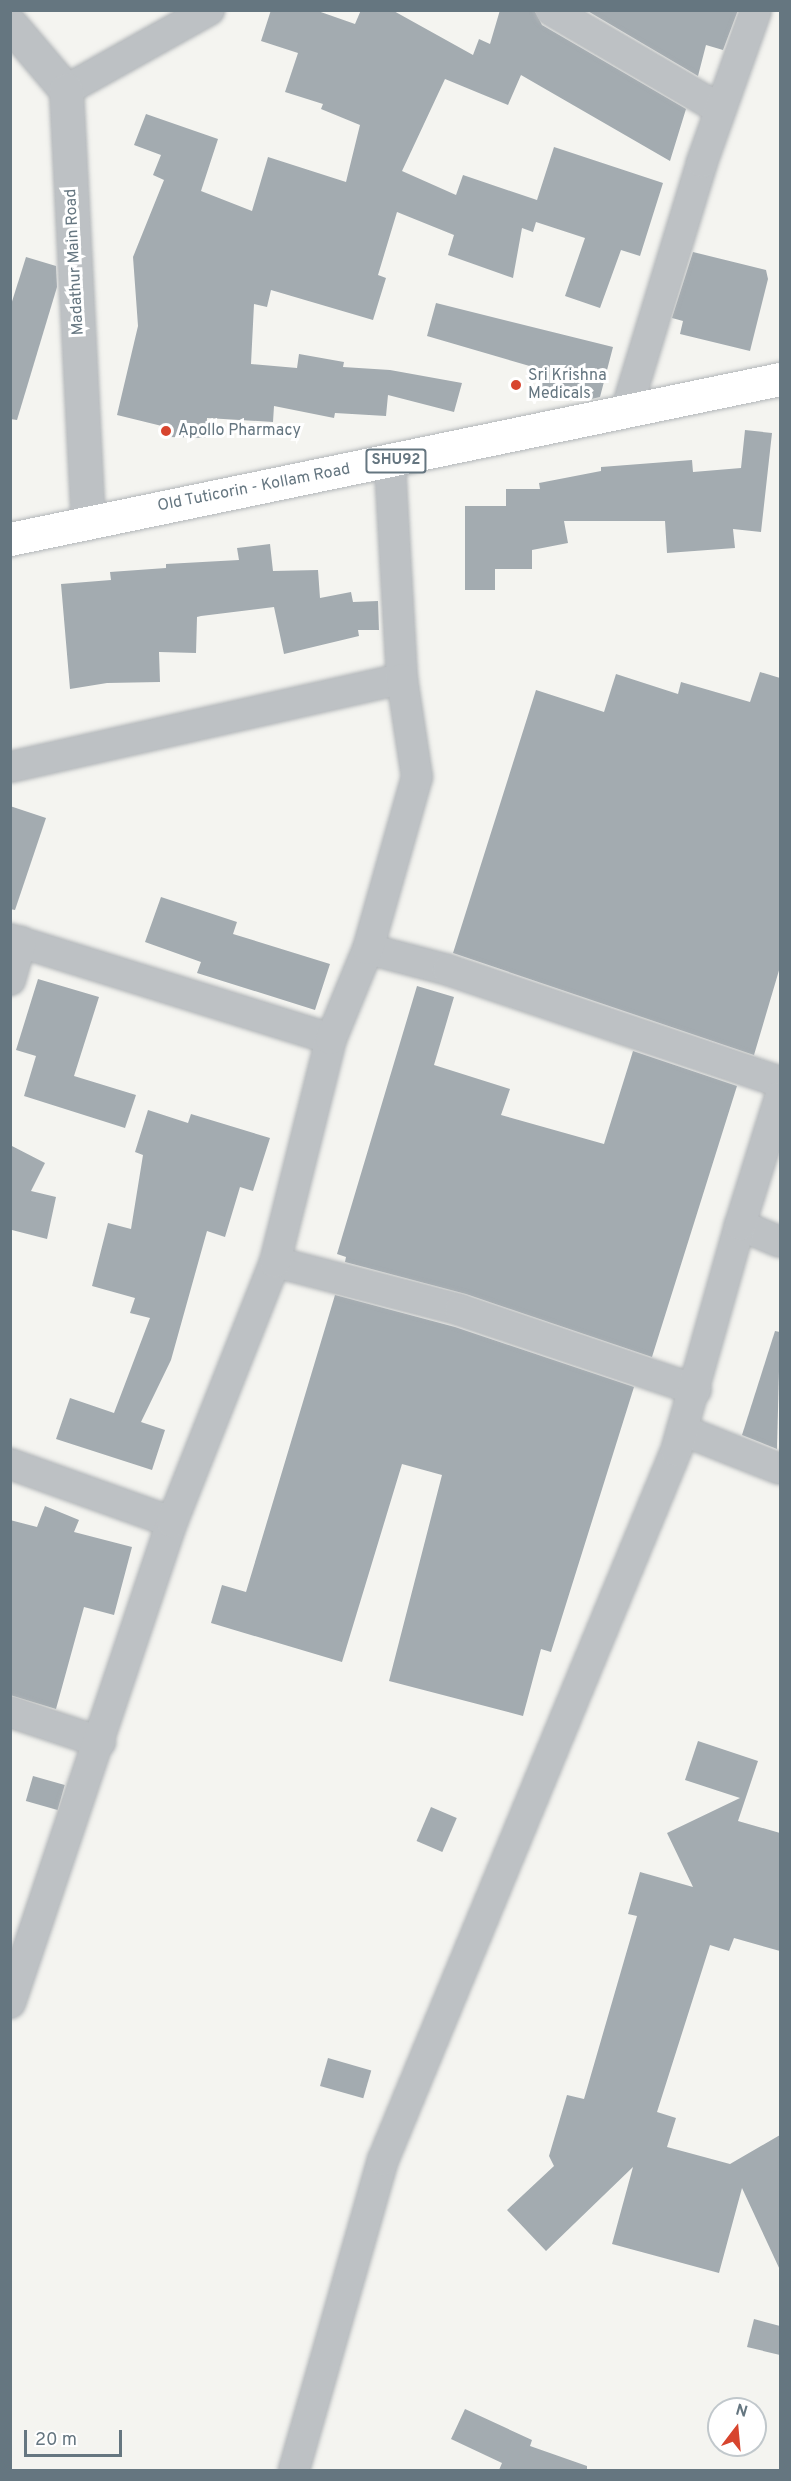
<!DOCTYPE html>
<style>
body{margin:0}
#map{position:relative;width:791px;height:2481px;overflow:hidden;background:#f4f4f0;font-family:Overpass,sans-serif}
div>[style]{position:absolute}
.building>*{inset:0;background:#a3abb0;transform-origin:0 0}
.roads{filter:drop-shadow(0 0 2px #b1b5b8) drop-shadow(0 0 2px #b1b5b8)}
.minor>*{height:30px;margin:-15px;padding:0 15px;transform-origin:15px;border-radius:15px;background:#bdc1c4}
.tertiary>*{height:33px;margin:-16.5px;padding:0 16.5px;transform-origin:16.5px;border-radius:16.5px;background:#bdc1c4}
.primary>*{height:33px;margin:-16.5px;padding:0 16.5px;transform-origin:16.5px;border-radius:16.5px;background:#fff}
.dots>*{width:16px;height:16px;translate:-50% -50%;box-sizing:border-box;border:3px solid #fff;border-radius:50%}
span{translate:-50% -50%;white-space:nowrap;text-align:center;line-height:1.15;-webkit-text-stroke:6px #fff;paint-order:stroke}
.shield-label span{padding:2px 4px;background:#fff;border:2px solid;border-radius:4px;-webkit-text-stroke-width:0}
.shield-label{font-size:15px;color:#657680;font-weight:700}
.street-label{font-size:16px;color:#657680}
.poi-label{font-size:16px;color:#657680}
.left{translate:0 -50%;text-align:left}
.frame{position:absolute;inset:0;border:12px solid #657680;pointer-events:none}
.north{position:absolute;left:707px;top:2397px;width:60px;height:60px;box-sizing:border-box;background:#fff;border:2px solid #c1c8cc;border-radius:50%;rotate:16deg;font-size:16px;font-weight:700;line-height:24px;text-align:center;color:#657680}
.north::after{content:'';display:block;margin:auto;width:21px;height:27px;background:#d7452e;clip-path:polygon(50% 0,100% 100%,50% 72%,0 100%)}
.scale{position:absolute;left:24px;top:2430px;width:98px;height:27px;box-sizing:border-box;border:3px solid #657680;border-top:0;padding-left:8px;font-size:18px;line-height:21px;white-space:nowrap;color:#657680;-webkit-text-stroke:4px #fff;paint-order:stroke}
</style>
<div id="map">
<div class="building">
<i style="clip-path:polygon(271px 10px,315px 10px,355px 24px,361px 10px,392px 10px,473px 55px,479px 39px,490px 44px,500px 10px,534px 10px,542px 25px,686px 109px,670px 161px,521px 75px,508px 105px,445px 79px,402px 171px,456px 195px,463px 175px,537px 200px,554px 147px,663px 183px,640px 256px,621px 250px,600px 308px,565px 296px,585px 238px,536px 222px,533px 232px,522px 228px,513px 278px,448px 255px,454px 235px,397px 212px,378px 275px,386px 278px,373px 320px,271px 290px,267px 307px,254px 304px,251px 364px,297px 368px,299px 354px,344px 362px,343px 367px,390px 370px,462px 383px,454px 412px,388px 395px,386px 416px,335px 413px,334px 418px,274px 406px,273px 422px,207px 418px,206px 438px,169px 437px,170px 428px,117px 415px,138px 326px,133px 257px,164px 180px,153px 175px,161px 155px,134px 145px,146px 114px,218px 139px,201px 191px,252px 211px,268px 157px,346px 182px,360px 125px,321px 109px,323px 104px,285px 92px,298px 53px,261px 41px)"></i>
<i style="clip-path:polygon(586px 10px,738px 10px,723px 50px,706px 45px,698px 76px)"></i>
<i style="clip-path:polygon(693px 252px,766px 270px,768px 279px,750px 351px,680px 334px,683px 321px,672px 318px)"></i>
<i style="clip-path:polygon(26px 257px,56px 266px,57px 287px,17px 420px,10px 419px,10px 308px)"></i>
<i style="clip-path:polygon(436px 303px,613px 347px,600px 397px,587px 400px,537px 387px,540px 369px,427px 336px)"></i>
<i style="clip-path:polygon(745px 430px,772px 433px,761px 532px,733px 529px,735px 548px,667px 553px,665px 521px,564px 521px,568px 543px,532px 550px,532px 569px,495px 569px,495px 590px,465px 590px,465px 506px,506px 506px,506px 489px,540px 489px,539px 483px,601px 471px,601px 467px,692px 460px,693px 472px,741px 468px)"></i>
<i style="clip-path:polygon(270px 544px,273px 571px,318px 570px,320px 598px,351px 592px,353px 602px,378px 601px,379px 630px,358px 630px,359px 636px,284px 654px,274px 607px,201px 616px,197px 617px,196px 653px,159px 652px,160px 682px,107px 683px,70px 689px,61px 584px,111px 580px,110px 572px,166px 568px,166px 564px,239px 560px,237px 548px)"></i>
<i style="clip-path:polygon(760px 672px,780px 678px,780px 967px,754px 1055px,453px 953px,536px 690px,604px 712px,616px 674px,678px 694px,681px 682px,750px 702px)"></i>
<i style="clip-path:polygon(10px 806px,46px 818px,15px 910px,10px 909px)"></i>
<i style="clip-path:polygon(161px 897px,237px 922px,233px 934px,330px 964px,315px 1010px,197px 973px,201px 962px,145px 942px)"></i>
<i style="clip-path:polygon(38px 979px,99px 997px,74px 1076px,136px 1095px,125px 1128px,24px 1096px,36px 1056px,16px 1050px)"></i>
<i style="clip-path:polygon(417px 986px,454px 997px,434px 1065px,510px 1089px,501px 1115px,604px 1144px,633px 1051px,737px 1086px,652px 1357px,466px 1294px,345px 1262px,346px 1257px,337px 1254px)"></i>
<i style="clip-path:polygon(148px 1110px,188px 1123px,191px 1114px,270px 1138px,253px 1191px,240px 1187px,225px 1237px,207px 1231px,171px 1360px,141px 1422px,165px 1430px,152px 1470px,56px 1439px,70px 1398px,114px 1413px,150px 1318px,130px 1313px,135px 1298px,92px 1286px,108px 1223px,131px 1229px,143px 1155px,135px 1152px)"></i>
<i style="clip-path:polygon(10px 1145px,45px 1163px,31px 1191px,56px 1197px,47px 1239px,12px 1230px,10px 1233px)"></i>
<i style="clip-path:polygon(335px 1295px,455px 1327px,634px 1387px,551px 1652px,541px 1649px,523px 1716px,389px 1681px,442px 1475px,402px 1464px,342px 1662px,211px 1623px,222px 1585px,246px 1592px)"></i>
<i style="clip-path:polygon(775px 1331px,780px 1332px,777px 1449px,742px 1435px)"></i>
<i style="clip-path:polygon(45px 1506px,79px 1520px,74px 1532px,132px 1547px,114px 1615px,84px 1607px,56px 1709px,10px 1695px,10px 1520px,37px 1527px)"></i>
<i style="clip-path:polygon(698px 1741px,758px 1761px,738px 1821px,780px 1833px,780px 1951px,734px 1938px,729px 1951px,710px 1945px,657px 2112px,676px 2118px,667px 2147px,730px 2164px,780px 2135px,780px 2270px,742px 2188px,719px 2273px,612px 2244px,633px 2167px,546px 2251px,507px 2210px,554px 2166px,549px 2156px,567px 2095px,584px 2099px,637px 1916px,628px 1914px,640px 1872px,693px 1887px,667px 1833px,740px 1798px,685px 1780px)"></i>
<i style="left:33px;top:1776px;width:33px;height:26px;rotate:16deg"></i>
<i style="left:431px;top:1807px;width:28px;height:37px;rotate:23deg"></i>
<i style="left:328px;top:2058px;width:45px;height:29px;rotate:16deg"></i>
<i style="clip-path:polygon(754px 2319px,780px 2326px,780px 2355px,747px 2347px)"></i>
<i style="clip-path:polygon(465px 2409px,532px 2440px,530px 2446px,587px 2466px,587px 2470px,499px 2470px,502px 2463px,451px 2439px)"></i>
</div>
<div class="roads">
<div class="minor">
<i style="left:551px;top:10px;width:196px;rotate:30.4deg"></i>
<i style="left:66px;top:90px;width:164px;rotate:-29.2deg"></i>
<i style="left:626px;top:411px;width:260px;rotate:-73deg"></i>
<i style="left:702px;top:162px;width:161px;rotate:-70.4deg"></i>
<i style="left:10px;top:767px;width:402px;rotate:-12.7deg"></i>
<i style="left:402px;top:679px;width:217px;rotate:-93.2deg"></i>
<i style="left:10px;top:939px;width:336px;rotate:17.3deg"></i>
<i style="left:368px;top:949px;width:83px;rotate:14.7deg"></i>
<i style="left:448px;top:970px;width:350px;rotate:18.6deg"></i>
<i style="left:10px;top:980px;width:40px;rotate:-74deg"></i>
<i style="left:740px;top:1225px;width:43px;rotate:23deg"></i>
<i style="left:275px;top:1262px;width:191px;rotate:14.5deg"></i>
<i style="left:460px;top:1310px;width:249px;rotate:18.7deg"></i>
<i style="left:682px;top:1430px;width:105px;rotate:21.7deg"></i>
<i style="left:10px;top:1464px;width:172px;rotate:19.7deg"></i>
<i style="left:10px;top:1712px;width:95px;rotate:18.4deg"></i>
<i style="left:10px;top:2003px;width:508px;rotate:-71.39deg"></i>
<i style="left:172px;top:1522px;width:280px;rotate:-68.4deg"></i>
<i style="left:275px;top:1262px;width:230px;rotate:-75.9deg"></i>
<i style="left:331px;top:1039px;width:97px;rotate:-67.7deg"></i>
<i style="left:368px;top:949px;width:179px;rotate:-74.1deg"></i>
<i style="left:417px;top:777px;width:99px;rotate:-98.7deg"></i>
<i style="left:294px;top:2470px;width:323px;rotate:-74deg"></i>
<i style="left:383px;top:2160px;width:767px;rotate:-67.55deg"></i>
<i style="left:676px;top:1451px;width:235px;rotate:-74.2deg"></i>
<i style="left:740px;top:1225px;width:134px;rotate:-72.6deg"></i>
</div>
<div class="tertiary">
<i style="left:10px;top:24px;width:87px;rotate:49.7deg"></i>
<i style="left:66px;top:90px;width:431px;rotate:87.1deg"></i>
</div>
<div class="primary">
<i style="left:10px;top:539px;width:786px;rotate:-11.74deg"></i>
</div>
</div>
<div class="dots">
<i style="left:516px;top:385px;background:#d7452e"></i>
<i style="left:166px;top:431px;background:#d7452e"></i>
</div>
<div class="shield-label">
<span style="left:396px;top:461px">SHU92</span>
</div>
<div class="street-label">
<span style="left:75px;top:262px;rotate:-93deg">Madathur Main Road</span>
<span style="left:254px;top:488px;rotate:-11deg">Old Tuticorin - Kollam Road</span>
</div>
<div class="poi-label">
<span class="left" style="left:528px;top:385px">Sri Krishna<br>Medicals</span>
<span class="left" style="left:178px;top:431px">Apollo Pharmacy</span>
</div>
<div class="frame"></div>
<div class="north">N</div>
<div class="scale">20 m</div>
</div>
